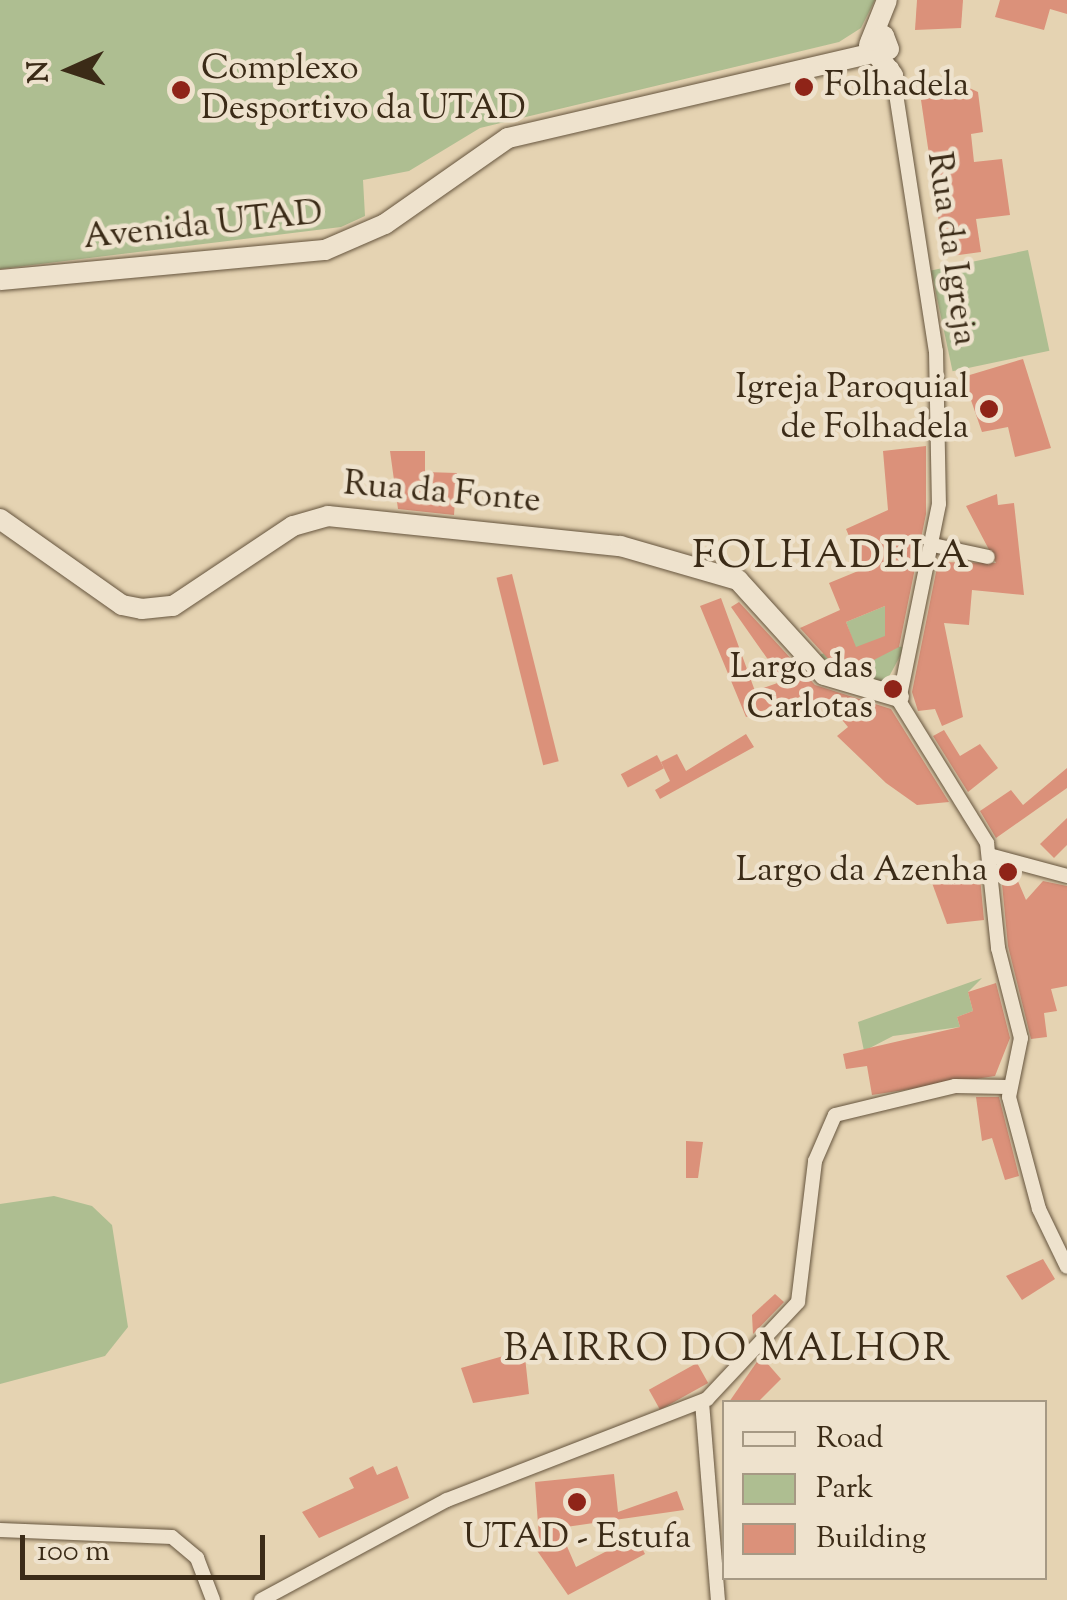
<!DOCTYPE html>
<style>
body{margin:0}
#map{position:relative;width:1067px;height:1600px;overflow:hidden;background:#e5d3b2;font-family:"Sorts Mill Goudy",serif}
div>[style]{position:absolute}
.green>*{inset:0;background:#aebe91;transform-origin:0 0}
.building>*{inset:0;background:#db917a;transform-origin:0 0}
.roads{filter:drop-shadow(0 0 2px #66553e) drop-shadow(0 0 2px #66553e)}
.street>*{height:14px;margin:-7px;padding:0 7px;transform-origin:7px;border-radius:7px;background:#eee2cd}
.secondary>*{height:20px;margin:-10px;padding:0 10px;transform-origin:10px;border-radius:10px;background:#eee2cd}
.dots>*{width:28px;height:28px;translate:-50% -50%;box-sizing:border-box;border:5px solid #eee2cd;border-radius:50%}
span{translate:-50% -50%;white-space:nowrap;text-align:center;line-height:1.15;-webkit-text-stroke:9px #eee2cd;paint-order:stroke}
.poi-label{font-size:35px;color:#3b2b17}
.left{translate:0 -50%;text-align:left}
.right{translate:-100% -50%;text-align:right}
.street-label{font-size:35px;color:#3b2b17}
.neighbourhood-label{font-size:38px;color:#3b2b17;letter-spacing:2.5px}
.quarter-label{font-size:40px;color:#3b2b17;letter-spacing:2.5px}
.legend{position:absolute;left:722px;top:1400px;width:325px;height:180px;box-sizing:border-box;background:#eee2cd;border:2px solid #a69984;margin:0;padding:12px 18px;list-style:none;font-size:30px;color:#3b2b17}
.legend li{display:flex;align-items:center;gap:20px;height:50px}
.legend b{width:50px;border:2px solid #a69984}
.north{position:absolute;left:20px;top:20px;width:100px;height:100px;-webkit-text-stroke:8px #eee2cd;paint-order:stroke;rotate:267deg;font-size:28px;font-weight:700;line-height:40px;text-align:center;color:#3b2b17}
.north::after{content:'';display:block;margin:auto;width:35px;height:45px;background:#3b2b17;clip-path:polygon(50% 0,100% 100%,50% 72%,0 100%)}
.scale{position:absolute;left:20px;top:1535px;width:245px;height:45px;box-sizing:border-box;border:5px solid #3b2b17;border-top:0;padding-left:12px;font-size:30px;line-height:35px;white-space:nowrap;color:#3b2b17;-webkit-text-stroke:8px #eee2cd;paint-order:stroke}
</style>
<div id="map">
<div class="green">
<i style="clip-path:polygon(0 0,875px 0,861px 28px,839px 42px,480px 128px,409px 171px,363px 180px,365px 216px,341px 227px,0 269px)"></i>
<i style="left:1028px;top:250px;width:103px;height:99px;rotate:78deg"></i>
<i style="clip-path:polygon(885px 606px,885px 646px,905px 647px,885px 684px,817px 656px,853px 641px,846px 622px)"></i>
<i style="clip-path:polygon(982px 978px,968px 992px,973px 1011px,957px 1017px,960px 1027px,893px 1036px,864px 1051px,858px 1022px)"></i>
<i style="clip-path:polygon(54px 1196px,92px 1206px,112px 1225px,128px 1327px,105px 1356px,0 1384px,0 1204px)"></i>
</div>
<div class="building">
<i style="clip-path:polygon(917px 0,963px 0,961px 28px,915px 30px)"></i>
<i style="clip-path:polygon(1000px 0,1067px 0,1067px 14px,1050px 9px,1044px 30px,995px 17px)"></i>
<i style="clip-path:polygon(965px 86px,978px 92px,983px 132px,971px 134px,974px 162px,1002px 159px,1010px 215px,976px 219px,981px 252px,944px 257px,921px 100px)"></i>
<i style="clip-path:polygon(1023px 359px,1051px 448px,1015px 457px,1008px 427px,982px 432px,963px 377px)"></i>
<i style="clip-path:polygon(evenodd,926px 446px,926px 514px,899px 647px,866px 664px,832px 663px,800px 628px,840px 610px,829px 583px,863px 569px,846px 529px,888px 510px,883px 451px,926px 446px,885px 606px,885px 636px,856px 647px,846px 622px,885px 606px)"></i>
<i style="clip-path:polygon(390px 451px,425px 451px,425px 472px,457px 473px,454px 515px,398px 509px)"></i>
<i style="clip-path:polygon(997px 494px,998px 505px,1014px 503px,1024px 595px,972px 590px,969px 625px,944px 623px,963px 717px,942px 726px,935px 709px,918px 711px,912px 692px,938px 562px,996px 563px,966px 506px)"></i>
<i style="left:512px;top:574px;width:193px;height:16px;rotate:76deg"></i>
<i style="clip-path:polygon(721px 598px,755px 691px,783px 681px,731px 607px,739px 602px,815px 685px,891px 709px,949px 802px,917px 805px,886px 783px,837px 736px,848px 727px,833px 709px,801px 695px,786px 712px,778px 705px,746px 717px,700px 606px)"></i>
<i style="clip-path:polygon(944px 730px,960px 756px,980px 744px,998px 768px,968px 792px,933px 736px)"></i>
<i style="clip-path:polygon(746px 734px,754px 747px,660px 799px,655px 790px,670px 781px,661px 762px,677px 754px,686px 771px)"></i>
<i style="left:657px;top:755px;width:15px;height:41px;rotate:62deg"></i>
<i style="clip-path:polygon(1067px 768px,1067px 788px,996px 838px,980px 811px,1011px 790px,1023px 805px)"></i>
<i style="clip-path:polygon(1067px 818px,1067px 845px,1054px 858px,1040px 844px)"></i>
<i style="clip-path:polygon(979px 867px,984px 920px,947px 924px,928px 872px)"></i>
<i style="clip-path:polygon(1017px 879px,1026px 900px,1043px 881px,1067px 886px,1067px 986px,1051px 989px,1057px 1011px,1044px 1013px,1047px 1037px,1031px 1039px,1008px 946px,1002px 884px)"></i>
<i style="clip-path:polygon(996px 983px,1010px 1038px,995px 1076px,872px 1095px,867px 1066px,846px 1069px,843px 1054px,960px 1027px,957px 1017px,973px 1011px,968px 992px)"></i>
<i style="clip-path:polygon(976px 1097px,999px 1097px,1019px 1176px,1005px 1180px,992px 1138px,982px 1141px)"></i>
<i style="clip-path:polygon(686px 1141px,703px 1142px,698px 1178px,686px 1178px)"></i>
<i style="clip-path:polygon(1043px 1259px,1055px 1279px,1022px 1300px,1006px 1276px)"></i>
<i style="clip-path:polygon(775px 1294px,784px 1302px,753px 1334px,752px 1315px)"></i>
<i style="clip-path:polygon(507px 1355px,510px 1362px,525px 1357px,529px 1394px,473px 1403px,461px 1368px)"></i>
<i style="clip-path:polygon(761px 1356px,781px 1379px,758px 1402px,729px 1402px)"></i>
<i style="left:697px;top:1363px;width:23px;height:55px;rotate:61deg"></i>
<i style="clip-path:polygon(373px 1466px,377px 1475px,397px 1466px,409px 1498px,319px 1538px,302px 1512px,354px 1488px,349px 1478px)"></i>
<i style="clip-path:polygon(614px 1474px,618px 1512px,677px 1491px,684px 1510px,559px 1528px,576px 1567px,636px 1536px,645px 1554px,568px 1595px,531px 1542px,539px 1538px,535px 1482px)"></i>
</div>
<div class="roads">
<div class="street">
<i style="left:892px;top:68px;width:286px;rotate:81.2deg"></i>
<i style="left:936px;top:351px;width:153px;rotate:88.9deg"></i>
<i style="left:939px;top:504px;width:201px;rotate:101.5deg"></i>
<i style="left:899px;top:701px;width:167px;rotate:58.2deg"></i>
<i style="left:987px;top:843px;width:106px;rotate:84deg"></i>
<i style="left:998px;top:948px;width:93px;rotate:75.7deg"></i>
<i style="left:1021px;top:1038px;width:60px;rotate:101.5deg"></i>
<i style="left:1009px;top:1097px;width:116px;rotate:75deg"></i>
<i style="left:1039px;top:1209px;width:64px;rotate:64.2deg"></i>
<i style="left:933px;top:545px;width:56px;rotate:12.3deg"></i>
<i style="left:989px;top:855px;width:81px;rotate:15.1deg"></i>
<i style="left:702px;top:1402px;width:199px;rotate:85.4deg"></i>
<i style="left:0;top:1530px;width:172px;rotate:2.3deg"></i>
<i style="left:172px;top:1537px;width:33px;rotate:40deg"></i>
<i style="left:197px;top:1558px;width:45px;rotate:69.1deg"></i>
<i style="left:261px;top:1600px;width:211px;rotate:-28.3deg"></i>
<i style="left:447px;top:1500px;width:279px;rotate:-21.2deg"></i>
<i style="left:707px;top:1399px;width:133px;rotate:-46.8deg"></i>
<i style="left:798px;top:1302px;width:142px;rotate:-83.1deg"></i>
<i style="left:815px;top:1161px;width:50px;rotate:-66.5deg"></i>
<i style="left:835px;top:1115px;width:123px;rotate:-13.6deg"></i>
<i style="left:955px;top:1086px;width:53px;rotate:1.1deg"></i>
</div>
<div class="secondary">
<i style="left:869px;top:45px;width:48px;rotate:-68.2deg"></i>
<i style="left:871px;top:47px;width:36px;rotate:52deg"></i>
<i style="left:0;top:280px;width:326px;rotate:-5.3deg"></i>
<i style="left:325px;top:250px;width:65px;rotate:-23.4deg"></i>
<i style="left:385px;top:224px;width:150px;rotate:-35deg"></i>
<i style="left:508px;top:138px;width:391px;rotate:-13.1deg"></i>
<i style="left:889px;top:49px;width:14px;rotate:-111deg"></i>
<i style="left:884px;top:36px;width:14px;rotate:159deg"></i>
<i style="left:0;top:519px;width:149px;rotate:35.2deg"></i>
<i style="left:122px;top:605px;width:20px;rotate:11deg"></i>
<i style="left:142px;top:609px;width:31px;rotate:-6deg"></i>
<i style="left:173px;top:606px;width:144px;rotate:-33.7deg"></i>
<i style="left:293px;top:526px;width:36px;rotate:-16deg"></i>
<i style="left:328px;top:516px;width:294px;rotate:5.9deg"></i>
<i style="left:620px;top:546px;width:123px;rotate:16.1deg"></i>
<i style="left:738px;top:580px;width:128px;rotate:47.8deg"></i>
<i style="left:824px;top:675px;width:78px;rotate:16.3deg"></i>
</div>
</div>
<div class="dots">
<i style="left:804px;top:87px;background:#8f2418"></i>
<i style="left:181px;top:90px;background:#8f2418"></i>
<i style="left:989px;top:409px;background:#8f2418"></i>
<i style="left:893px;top:689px;background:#8f2418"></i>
<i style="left:1008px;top:872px;background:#8f2418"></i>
<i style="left:577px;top:1502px;background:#8f2418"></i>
</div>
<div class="poi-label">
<span class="left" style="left:201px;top:90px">Complexo<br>Desportivo da UTAD</span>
<span class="left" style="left:824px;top:87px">Folhadela</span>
<span class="right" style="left:969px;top:409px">Igreja Paroquial<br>de Folhadela</span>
<span class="right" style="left:873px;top:689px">Largo das<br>Carlotas</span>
<span class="right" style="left:988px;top:872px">Largo da Azenha</span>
<span style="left:577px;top:1539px">UTAD - Estufa</span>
</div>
<div class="street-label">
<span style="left:203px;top:227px;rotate:-6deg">Avenida UTAD</span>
<span style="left:950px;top:249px;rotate:82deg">Rua da Igreja</span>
<span style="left:442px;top:494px;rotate:5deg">Rua da Fonte</span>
</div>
<div class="neighbourhood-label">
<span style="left:728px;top:1352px">BAIRRO DO MALHOR</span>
</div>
<div class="quarter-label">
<span style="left:832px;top:558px">FOLHADELA</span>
</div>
<ul class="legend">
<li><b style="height:12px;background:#eee2cd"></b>Road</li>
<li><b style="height:28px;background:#aebe91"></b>Park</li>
<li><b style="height:28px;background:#db917a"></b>Building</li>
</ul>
<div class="north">N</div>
<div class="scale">100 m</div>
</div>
